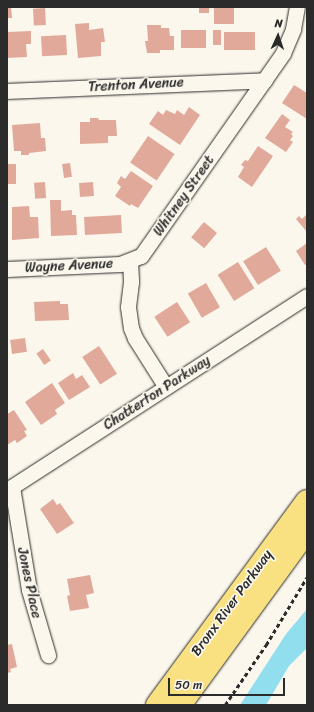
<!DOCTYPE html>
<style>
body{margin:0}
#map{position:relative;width:314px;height:712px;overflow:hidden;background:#fbf7ec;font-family:Sriracha,sans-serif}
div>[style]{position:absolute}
.water>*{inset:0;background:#90deee}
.building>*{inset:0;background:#e1a999;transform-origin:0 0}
.path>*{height:2.5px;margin-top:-1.25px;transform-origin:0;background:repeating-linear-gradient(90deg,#2b2b2b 0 4px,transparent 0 7px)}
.roads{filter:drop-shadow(0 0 1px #2b2b2b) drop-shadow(0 0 1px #2b2b2b)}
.street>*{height:15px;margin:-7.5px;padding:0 7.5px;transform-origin:7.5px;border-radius:7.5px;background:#fbf7ec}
.highway>*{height:22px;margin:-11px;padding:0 11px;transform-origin:11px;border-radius:11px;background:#f9e181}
span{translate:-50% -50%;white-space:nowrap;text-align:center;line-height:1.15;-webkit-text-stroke:3.5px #fbf7ec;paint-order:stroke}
.street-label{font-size:14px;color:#2b2b2b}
.frame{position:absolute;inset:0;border:8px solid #2b2b2b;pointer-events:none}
.north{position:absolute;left:258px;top:16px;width:40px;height:40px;-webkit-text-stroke:3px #fbf7ec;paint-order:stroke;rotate:3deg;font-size:11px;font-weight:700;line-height:16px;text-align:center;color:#2b2b2b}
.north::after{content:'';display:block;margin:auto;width:14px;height:18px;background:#2b2b2b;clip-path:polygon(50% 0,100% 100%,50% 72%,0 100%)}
.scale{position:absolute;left:168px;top:678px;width:117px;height:18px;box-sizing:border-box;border:2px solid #2b2b2b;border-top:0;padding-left:5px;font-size:12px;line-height:14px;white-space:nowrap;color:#2b2b2b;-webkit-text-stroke:3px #fbf7ec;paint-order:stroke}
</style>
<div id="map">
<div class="water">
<i style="clip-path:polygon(307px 609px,307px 648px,289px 666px,266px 705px,240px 705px,286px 634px)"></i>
</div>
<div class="building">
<i style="clip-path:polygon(7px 7px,11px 7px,12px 18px,7px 18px)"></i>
<i style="left:199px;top:7px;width:10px;height:6px"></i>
<i style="left:214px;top:7px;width:20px;height:17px"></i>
<i style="left:45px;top:8px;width:17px;height:12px;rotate:87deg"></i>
<i style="clip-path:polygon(89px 23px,89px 30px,103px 28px,105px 42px,101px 42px,101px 56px,78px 58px,75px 24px)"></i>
<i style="clip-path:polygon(147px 25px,161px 25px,161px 28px,169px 28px,170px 36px,174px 36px,174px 50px,160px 50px,160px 53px,147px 53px,145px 41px,148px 41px)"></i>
<i style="left:206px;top:30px;width:18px;height:25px;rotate:90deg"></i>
<i style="left:213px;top:30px;width:8px;height:15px"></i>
<i style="clip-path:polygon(31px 31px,31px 44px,26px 44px,27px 57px,7px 58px,7px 32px)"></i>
<i style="left:224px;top:32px;width:31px;height:18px"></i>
<i style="left:66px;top:35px;width:20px;height:25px;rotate:87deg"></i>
<i style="clip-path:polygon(294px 85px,307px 93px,307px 119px,282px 103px)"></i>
<i style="clip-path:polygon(189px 107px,200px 115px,180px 145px,149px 124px,158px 111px,163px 115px,166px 110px,175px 114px,177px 110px,184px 115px)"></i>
<i style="clip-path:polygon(282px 114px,290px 120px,285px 127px,293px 132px,291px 134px,293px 136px,290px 140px,293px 142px,286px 152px,265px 138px)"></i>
<i style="clip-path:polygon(90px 118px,98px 118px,99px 120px,116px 120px,117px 136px,108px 136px,108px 143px,80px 144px,80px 122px,90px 122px)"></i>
<i style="clip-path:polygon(40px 123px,41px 138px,45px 138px,46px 151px,29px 153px,29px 155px,21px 155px,21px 151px,14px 151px,12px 125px)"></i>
<i style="left:148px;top:136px;width:32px;height:32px;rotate:34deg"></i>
<i style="clip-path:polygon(258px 146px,273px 156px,252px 187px,238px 177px,244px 167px,241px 165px,245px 160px,248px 161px)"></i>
<i style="left:70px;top:163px;width:14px;height:8px;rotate:82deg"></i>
<i style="left:7px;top:164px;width:9px;height:20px"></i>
<i style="clip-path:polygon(131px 171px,153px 186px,138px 208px,131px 204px,130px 206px,115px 196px,121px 187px,117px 183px,121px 176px,125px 179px)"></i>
<i style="left:45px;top:182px;width:16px;height:11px;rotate:86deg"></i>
<i style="left:93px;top:182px;width:14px;height:14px;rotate:86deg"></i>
<i style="clip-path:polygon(50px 200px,61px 200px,61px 211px,72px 210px,72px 215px,76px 215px,77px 235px,51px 236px)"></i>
<i style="clip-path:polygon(29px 206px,30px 217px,38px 217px,39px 238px,12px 240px,12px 207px)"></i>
<i style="clip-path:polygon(307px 214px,307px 232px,296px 219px,299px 216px,302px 219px)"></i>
<i style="left:121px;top:215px;width:18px;height:37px;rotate:87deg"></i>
<i style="left:204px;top:222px;width:17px;height:20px;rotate:40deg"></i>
<i style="clip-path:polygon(307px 243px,307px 264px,305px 265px,296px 251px)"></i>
<i style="left:266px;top:247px;width:28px;height:27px;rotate:58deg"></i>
<i style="left:238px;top:262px;width:31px;height:24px;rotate:58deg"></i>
<i style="left:206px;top:283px;width:28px;height:21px;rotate:60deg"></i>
<i style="clip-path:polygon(60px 301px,60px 304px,68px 304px,69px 320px,35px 321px,34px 302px)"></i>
<i style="left:177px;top:302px;width:24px;height:27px;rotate:57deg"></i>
<i style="left:25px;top:338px;width:14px;height:15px;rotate:82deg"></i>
<i style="left:99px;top:346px;width:33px;height:20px;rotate:57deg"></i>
<i style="left:43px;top:349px;width:14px;height:8px;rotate:56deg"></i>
<i style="clip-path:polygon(73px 373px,76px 379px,82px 375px,90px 387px,69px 400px,58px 383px)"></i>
<i style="clip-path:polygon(52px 383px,65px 403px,55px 410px,57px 414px,41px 425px,25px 402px)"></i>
<i style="clip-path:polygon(14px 410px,27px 430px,24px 431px,27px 436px,17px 443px,15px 440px,7px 445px,7px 414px)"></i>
<i style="clip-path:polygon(53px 499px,57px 505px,60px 503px,74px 523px,57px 534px,40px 509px)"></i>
<i style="clip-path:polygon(90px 575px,94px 593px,86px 595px,89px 608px,70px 611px,67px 596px,70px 595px,67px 579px)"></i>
<i style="clip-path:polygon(12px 644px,17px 667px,10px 669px,11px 672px,7px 673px,7px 645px)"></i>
</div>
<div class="path">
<i style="left:225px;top:705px;width:73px;rotate:-55.7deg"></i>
<i style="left:266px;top:645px;width:79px;rotate:-58.9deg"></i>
</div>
<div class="roads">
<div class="street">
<i style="left:7px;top:91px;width:258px;rotate:-2.4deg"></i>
<i style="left:130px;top:261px;width:21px;rotate:87deg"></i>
<i style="left:131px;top:282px;width:25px;rotate:97deg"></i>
<i style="left:128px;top:307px;width:21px;rotate:82deg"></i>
<i style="left:131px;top:328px;width:11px;rotate:68deg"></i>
<i style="left:135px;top:338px;width:58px;rotate:57.7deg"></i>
<i style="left:7px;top:269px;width:113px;rotate:-2.5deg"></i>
<i style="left:120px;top:264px;width:22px;rotate:-21deg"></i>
<i style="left:141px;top:256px;width:248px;rotate:-55deg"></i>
<i style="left:283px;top:53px;width:26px;rotate:-67deg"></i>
<i style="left:293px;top:29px;width:22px;rotate:-80deg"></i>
<i style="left:12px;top:487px;width:104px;rotate:80.6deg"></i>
<i style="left:29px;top:590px;width:68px;rotate:73.7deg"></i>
<i style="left:7px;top:490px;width:357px;rotate:-32.9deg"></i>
</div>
<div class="highway">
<i style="left:157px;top:705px;width:253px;rotate:-53.7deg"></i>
<i style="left:180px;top:705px;width:215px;rotate:-53.9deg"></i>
</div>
</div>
<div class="street-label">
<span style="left:136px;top:85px;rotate:-3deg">Trenton Avenue</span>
<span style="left:184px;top:196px;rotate:-55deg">Whitney Street</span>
<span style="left:69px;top:266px;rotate:-3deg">Wayne Avenue</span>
<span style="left:157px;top:393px;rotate:-33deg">Chatterton Parkway</span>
<span style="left:29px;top:583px;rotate:78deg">Jones Place</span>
<span style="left:232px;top:603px;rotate:-54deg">Bronx River Parkway</span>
</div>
<div class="frame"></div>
<div class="north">N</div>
<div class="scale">50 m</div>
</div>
